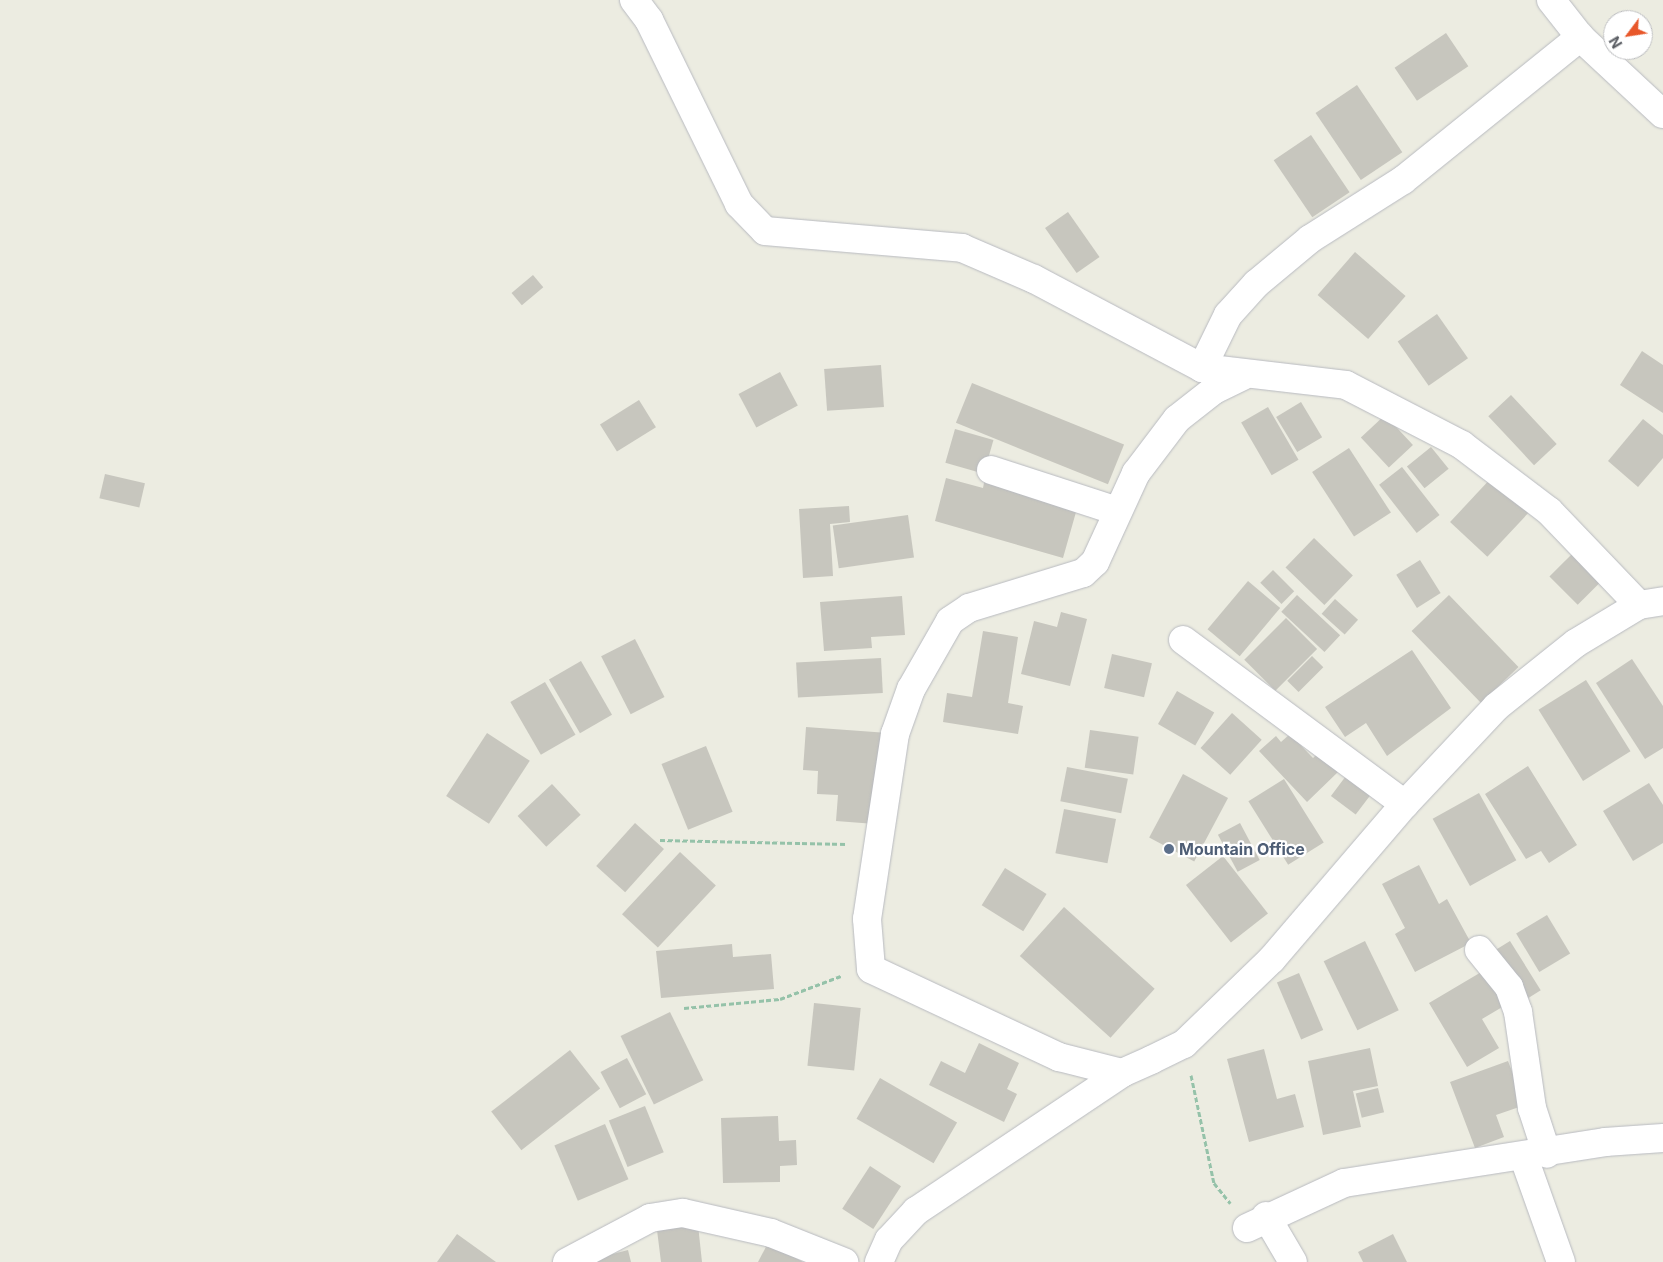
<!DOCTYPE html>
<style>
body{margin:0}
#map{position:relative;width:1663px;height:1262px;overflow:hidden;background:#ecece1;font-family:Inter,sans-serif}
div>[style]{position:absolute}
.building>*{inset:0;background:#c7c6be;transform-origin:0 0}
.path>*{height:3px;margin-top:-1.5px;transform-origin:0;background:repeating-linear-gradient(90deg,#95c2a9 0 5px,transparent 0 7.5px)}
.roads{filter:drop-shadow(0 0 1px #b8bac0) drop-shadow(0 0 1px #b8bac0)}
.minor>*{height:28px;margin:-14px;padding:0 14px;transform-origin:14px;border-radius:14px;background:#fff}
.dots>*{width:14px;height:14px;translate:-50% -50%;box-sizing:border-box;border:2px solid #fff;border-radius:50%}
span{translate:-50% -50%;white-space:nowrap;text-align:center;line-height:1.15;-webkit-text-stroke:4.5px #fff;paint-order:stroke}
.service-label{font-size:16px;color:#4e5e75;font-weight:700}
.left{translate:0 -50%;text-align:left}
.north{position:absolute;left:1603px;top:10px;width:50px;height:50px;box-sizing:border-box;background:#fff;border:1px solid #bdbec0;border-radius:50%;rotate:239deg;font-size:14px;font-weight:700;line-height:20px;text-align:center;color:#595c62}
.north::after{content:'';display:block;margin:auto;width:18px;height:22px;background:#e8572a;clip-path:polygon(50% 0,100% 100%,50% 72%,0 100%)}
</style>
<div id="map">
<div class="building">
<i style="left:1446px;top:33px;width:40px;height:62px;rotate:56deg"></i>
<i style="left:1357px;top:85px;width:81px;height:50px;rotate:56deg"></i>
<i style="left:1311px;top:135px;width:69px;height:45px;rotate:56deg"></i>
<i style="left:1068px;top:212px;width:55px;height:28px;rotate:55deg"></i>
<i style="left:1355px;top:252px;width:67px;height:57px;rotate:41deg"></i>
<i style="left:533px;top:275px;width:16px;height:28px;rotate:50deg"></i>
<i style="left:1437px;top:314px;width:54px;height:48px;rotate:55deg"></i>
<i style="clip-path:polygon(1642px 351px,1663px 365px,1663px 413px,1620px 385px)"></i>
<i style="left:881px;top:365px;width:42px;height:57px;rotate:86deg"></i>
<i style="left:780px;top:372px;width:38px;height:47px;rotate:62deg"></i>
<i style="left:972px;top:383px;width:164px;height:43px;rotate:22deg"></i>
<i style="left:1511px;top:395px;width:67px;height:31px;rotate:47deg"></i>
<i style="left:639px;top:400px;width:32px;height:46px;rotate:58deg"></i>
<i style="left:1301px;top:402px;width:41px;height:29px;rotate:59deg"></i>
<i style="left:1268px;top:407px;width:61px;height:31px;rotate:60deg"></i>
<i style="left:1385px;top:415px;width:41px;height:33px;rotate:47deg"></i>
<i style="clip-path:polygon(1643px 419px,1663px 435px,1663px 458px,1638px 487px,1608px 461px)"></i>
<i style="left:955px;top:429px;width:40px;height:35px;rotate:16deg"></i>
<i style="left:1431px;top:447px;width:28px;height:31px;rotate:51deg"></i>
<i style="left:1349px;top:448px;width:77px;height:44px;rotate:57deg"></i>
<i style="left:1402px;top:467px;width:61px;height:29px;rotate:52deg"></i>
<i style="left:105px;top:474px;width:41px;height:25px;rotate:13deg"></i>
<i style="left:1493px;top:476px;width:51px;height:63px;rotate:43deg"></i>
<i style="clip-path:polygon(946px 478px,983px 488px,985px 478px,1078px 505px,1063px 558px,935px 521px)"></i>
<i style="clip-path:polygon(849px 506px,850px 522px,830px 524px,833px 576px,803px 578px,799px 509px)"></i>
<i style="left:908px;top:515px;width:43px;height:76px;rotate:82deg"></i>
<i style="left:1314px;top:538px;width:54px;height:41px;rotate:44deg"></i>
<i style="left:1577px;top:549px;width:40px;height:39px;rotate:45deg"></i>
<i style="left:1420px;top:560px;width:39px;height:28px;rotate:58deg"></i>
<i style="left:1273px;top:570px;width:30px;height:18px;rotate:45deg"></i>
<i style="left:1248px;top:581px;width:42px;height:63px;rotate:40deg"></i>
<i style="left:1297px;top:595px;width:59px;height:23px;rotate:43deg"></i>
<i style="left:1449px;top:595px;width:100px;height:52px;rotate:46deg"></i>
<i style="clip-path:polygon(902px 596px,905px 635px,871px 637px,872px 648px,824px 651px,820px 602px)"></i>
<i style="left:1335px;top:599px;width:31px;height:20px;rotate:42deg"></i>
<i style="clip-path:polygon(1061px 612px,1087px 619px,1070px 686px,1021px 674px,1034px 621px,1057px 627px)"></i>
<i style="left:1286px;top:618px;width:44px;height:59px;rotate:45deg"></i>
<i style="clip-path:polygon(983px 631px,1018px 637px,1008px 703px,1023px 706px,1018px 734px,943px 722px,947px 693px,972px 697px)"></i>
<i style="left:635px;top:639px;width:65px;height:38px;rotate:63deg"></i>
<i style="clip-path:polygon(1412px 650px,1451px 708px,1387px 756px,1366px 723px,1345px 737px,1325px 707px)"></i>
<i style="left:1112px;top:654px;width:41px;height:35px;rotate:13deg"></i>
<i style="left:1312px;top:656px;width:16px;height:35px;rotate:45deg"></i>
<i style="left:881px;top:658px;width:35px;height:85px;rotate:87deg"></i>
<i style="clip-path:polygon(1632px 659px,1663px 706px,1663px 748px,1645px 759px,1596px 683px)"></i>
<i style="left:581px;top:661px;width:62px;height:37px;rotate:60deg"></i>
<i style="left:1586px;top:680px;width:84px;height:56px;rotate:58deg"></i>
<i style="left:545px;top:682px;width:61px;height:40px;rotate:60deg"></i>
<i style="left:1177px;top:691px;width:43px;height:38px;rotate:30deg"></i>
<i style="left:1232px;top:713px;width:40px;height:47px;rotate:42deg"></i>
<i style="clip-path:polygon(806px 727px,888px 733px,875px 824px,836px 821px,838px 795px,817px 794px,818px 771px,803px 770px)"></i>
<i style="left:1090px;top:730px;width:49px;height:38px;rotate:8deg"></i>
<i style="left:487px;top:733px;width:51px;height:75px;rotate:33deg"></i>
<i style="clip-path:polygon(1290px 734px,1313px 758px,1319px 752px,1338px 772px,1307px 802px,1259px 751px,1276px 736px,1281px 742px)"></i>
<i style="left:706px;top:746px;width:71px;height:48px;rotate:68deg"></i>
<i style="clip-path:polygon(1528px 766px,1577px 845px,1549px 863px,1541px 851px,1526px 859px,1485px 794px)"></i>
<i style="left:1067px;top:767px;width:62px;height:35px;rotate:11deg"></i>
<i style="left:1352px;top:768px;width:31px;height:35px;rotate:37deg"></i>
<i style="left:1183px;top:774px;width:51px;height:72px;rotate:28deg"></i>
<i style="left:1284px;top:779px;width:75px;height:42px;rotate:58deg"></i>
<i style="clip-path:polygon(1649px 783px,1663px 805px,1663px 843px,1633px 861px,1603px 811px)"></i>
<i style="left:552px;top:784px;width:42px;height:47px;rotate:47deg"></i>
<i style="left:1479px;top:793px;width:77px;height:53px;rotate:61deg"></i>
<i style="left:1064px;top:809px;width:53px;height:45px;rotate:11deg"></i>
<i style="left:635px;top:823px;width:39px;height:58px;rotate:42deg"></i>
<i style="left:1240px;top:823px;width:42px;height:25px;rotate:62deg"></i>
<i style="left:680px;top:852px;width:49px;height:85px;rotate:43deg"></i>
<i style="left:1223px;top:856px;width:73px;height:47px;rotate:52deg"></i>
<i style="clip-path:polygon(1419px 865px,1439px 904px,1447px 899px,1471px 943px,1415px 972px,1395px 934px,1405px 928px,1382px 884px)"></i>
<i style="left:1005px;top:868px;width:49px;height:44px;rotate:32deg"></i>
<i style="left:1064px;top:907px;width:122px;height:66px;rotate:42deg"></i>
<i style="left:1547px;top:915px;width:45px;height:36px;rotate:59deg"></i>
<i style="left:1365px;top:941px;width:77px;height:46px;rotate:64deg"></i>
<i style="left:1510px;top:941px;width:58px;height:20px;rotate:58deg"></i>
<i style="clip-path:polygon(732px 944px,733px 957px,771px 954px,774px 989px,661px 998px,656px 951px)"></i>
<i style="clip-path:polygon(1483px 971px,1504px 1006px,1482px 1019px,1499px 1048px,1467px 1067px,1429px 1003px)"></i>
<i style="left:1299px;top:973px;width:62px;height:24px;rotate:67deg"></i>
<i style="left:814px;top:1003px;width:47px;height:63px;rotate:6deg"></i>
<i style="left:670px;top:1012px;width:76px;height:55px;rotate:64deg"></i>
<i style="clip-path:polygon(979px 1043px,1019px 1063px,1007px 1089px,1017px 1094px,1004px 1122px,929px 1085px,941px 1061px,965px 1073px)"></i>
<i style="clip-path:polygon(1370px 1048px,1378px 1086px,1353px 1091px,1361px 1127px,1323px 1135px,1308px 1061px)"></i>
<i style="clip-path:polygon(1264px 1049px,1277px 1099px,1295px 1094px,1304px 1127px,1249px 1142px,1227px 1059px)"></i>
<i style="left:570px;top:1050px;width:49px;height:100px;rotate:52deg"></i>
<i style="left:627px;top:1058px;width:41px;height:30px;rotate:62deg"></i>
<i style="clip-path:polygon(1508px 1061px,1525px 1105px,1496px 1115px,1504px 1137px,1475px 1148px,1450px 1082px)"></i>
<i style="left:880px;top:1078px;width:89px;height:47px;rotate:30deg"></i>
<i style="left:1378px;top:1088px;width:25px;height:23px;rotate:76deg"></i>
<i style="left:645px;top:1106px;width:50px;height:39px;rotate:68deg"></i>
<i style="clip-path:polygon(778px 1116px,779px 1141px,796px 1140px,797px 1165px,780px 1166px,780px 1182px,723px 1183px,721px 1118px)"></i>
<i style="left:605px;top:1124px;width:60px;height:55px;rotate:67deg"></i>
<i style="left:870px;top:1166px;width:37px;height:51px;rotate:33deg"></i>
<i style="clip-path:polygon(698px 1225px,702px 1262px,661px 1262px,657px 1230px)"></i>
<i style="clip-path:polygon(457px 1234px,496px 1262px,437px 1262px)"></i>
<i style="clip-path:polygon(1393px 1234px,1407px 1262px,1363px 1262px,1358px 1252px)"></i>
<i style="clip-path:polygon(768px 1243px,803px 1262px,758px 1262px)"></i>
<i style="clip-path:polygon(628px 1250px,631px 1262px,586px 1262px,586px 1261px)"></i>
</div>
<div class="path">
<i style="left:660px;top:840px;width:187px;rotate:1.2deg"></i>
<i style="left:684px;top:1008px;width:96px;rotate:-5.4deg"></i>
<i style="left:780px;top:999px;width:65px;rotate:-20.7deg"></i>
<i style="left:1191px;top:1075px;width:110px;rotate:78deg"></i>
<i style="left:1214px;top:1183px;width:26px;rotate:51deg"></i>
</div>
<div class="roads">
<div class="minor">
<i style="left:634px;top:0;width:25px;rotate:53deg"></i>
<i style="left:649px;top:20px;width:205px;rotate:63.9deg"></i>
<i style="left:739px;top:204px;width:37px;rotate:46deg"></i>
<i style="left:765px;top:231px;width:198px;rotate:4.9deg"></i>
<i style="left:962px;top:248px;width:78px;rotate:23.3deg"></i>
<i style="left:1034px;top:279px;width:190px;rotate:27.9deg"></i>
<i style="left:1202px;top:368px;width:145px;rotate:6.7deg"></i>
<i style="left:1346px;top:385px;width:131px;rotate:27.3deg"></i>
<i style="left:1462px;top:445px;width:109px;rotate:37.2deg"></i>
<i style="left:1549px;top:511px;width:130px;rotate:46.2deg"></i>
<i style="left:1639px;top:605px;width:24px;rotate:-9deg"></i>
<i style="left:1551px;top:0;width:47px;rotate:51.9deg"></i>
<i style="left:1580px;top:37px;width:113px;rotate:42.9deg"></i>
<i style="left:1202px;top:368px;width:59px;rotate:-63.9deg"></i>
<i style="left:1228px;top:315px;width:42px;rotate:-47.9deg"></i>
<i style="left:1256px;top:284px;width:70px;rotate:-39.8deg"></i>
<i style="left:1310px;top:239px;width:110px;rotate:-32.4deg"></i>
<i style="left:1403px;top:180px;width:228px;rotate:-38.9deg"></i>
<i style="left:1243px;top:376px;width:32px;rotate:154deg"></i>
<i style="left:1214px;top:390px;width:47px;rotate:141.9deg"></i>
<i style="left:1177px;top:419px;width:68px;rotate:127.2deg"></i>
<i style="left:1136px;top:473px;width:98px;rotate:114.7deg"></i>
<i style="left:1095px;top:562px;width:16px;rotate:137deg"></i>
<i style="left:1083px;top:573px;width:119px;rotate:162.9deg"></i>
<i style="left:969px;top:608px;width:23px;rotate:146deg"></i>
<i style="left:950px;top:621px;width:78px;rotate:119.8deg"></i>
<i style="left:911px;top:689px;width:48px;rotate:109.6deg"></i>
<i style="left:895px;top:734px;width:187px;rotate:98.6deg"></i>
<i style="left:867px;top:919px;width:50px;rotate:85.4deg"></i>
<i style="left:871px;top:969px;width:208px;rotate:25.1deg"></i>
<i style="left:1059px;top:1057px;width:65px;rotate:14.3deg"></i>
<i style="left:1122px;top:1073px;width:32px;rotate:-24deg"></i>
<i style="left:1151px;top:1060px;width:37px;rotate:-26deg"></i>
<i style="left:1184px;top:1044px;width:122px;rotate:-44deg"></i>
<i style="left:1272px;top:959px;width:204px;rotate:-49.4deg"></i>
<i style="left:1405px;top:804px;width:133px;rotate:-46.8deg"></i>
<i style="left:1496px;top:707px;width:102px;rotate:-38.7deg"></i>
<i style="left:1576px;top:643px;width:74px;rotate:-31.1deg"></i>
<i style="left:991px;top:470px;width:133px;rotate:18deg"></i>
<i style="left:1183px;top:640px;width:276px;rotate:36.5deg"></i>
<i style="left:1479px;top:950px;width:48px;rotate:51deg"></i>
<i style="left:1509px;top:987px;width:27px;rotate:70deg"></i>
<i style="left:1518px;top:1012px;width:97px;rotate:81.7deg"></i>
<i style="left:1532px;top:1108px;width:48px;rotate:71.9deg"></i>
<i style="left:1524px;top:1158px;width:110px;rotate:70.4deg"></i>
<i style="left:1266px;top:1216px;width:53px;rotate:59.6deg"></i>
<i style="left:1247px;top:1228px;width:107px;rotate:-24.9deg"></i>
<i style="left:1344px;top:1183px;width:264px;rotate:-8.9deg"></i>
<i style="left:1605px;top:1142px;width:58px;rotate:-3.9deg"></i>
<i style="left:567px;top:1262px;width:94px;rotate:-27.9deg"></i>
<i style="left:650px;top:1218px;width:33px;rotate:-9deg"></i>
<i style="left:683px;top:1213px;width:90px;rotate:12.8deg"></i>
<i style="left:771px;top:1233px;width:79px;rotate:21.7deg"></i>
<i style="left:879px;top:1262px;width:24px;rotate:-66deg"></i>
<i style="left:889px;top:1240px;width:40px;rotate:-47deg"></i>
<i style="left:916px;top:1211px;width:248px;rotate:-33.8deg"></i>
</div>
</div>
<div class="dots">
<i style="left:1169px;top:849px;background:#5c6f8a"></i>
</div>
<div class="service-label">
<span class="left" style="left:1179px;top:849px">Mountain Office</span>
</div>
<div class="north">N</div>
</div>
